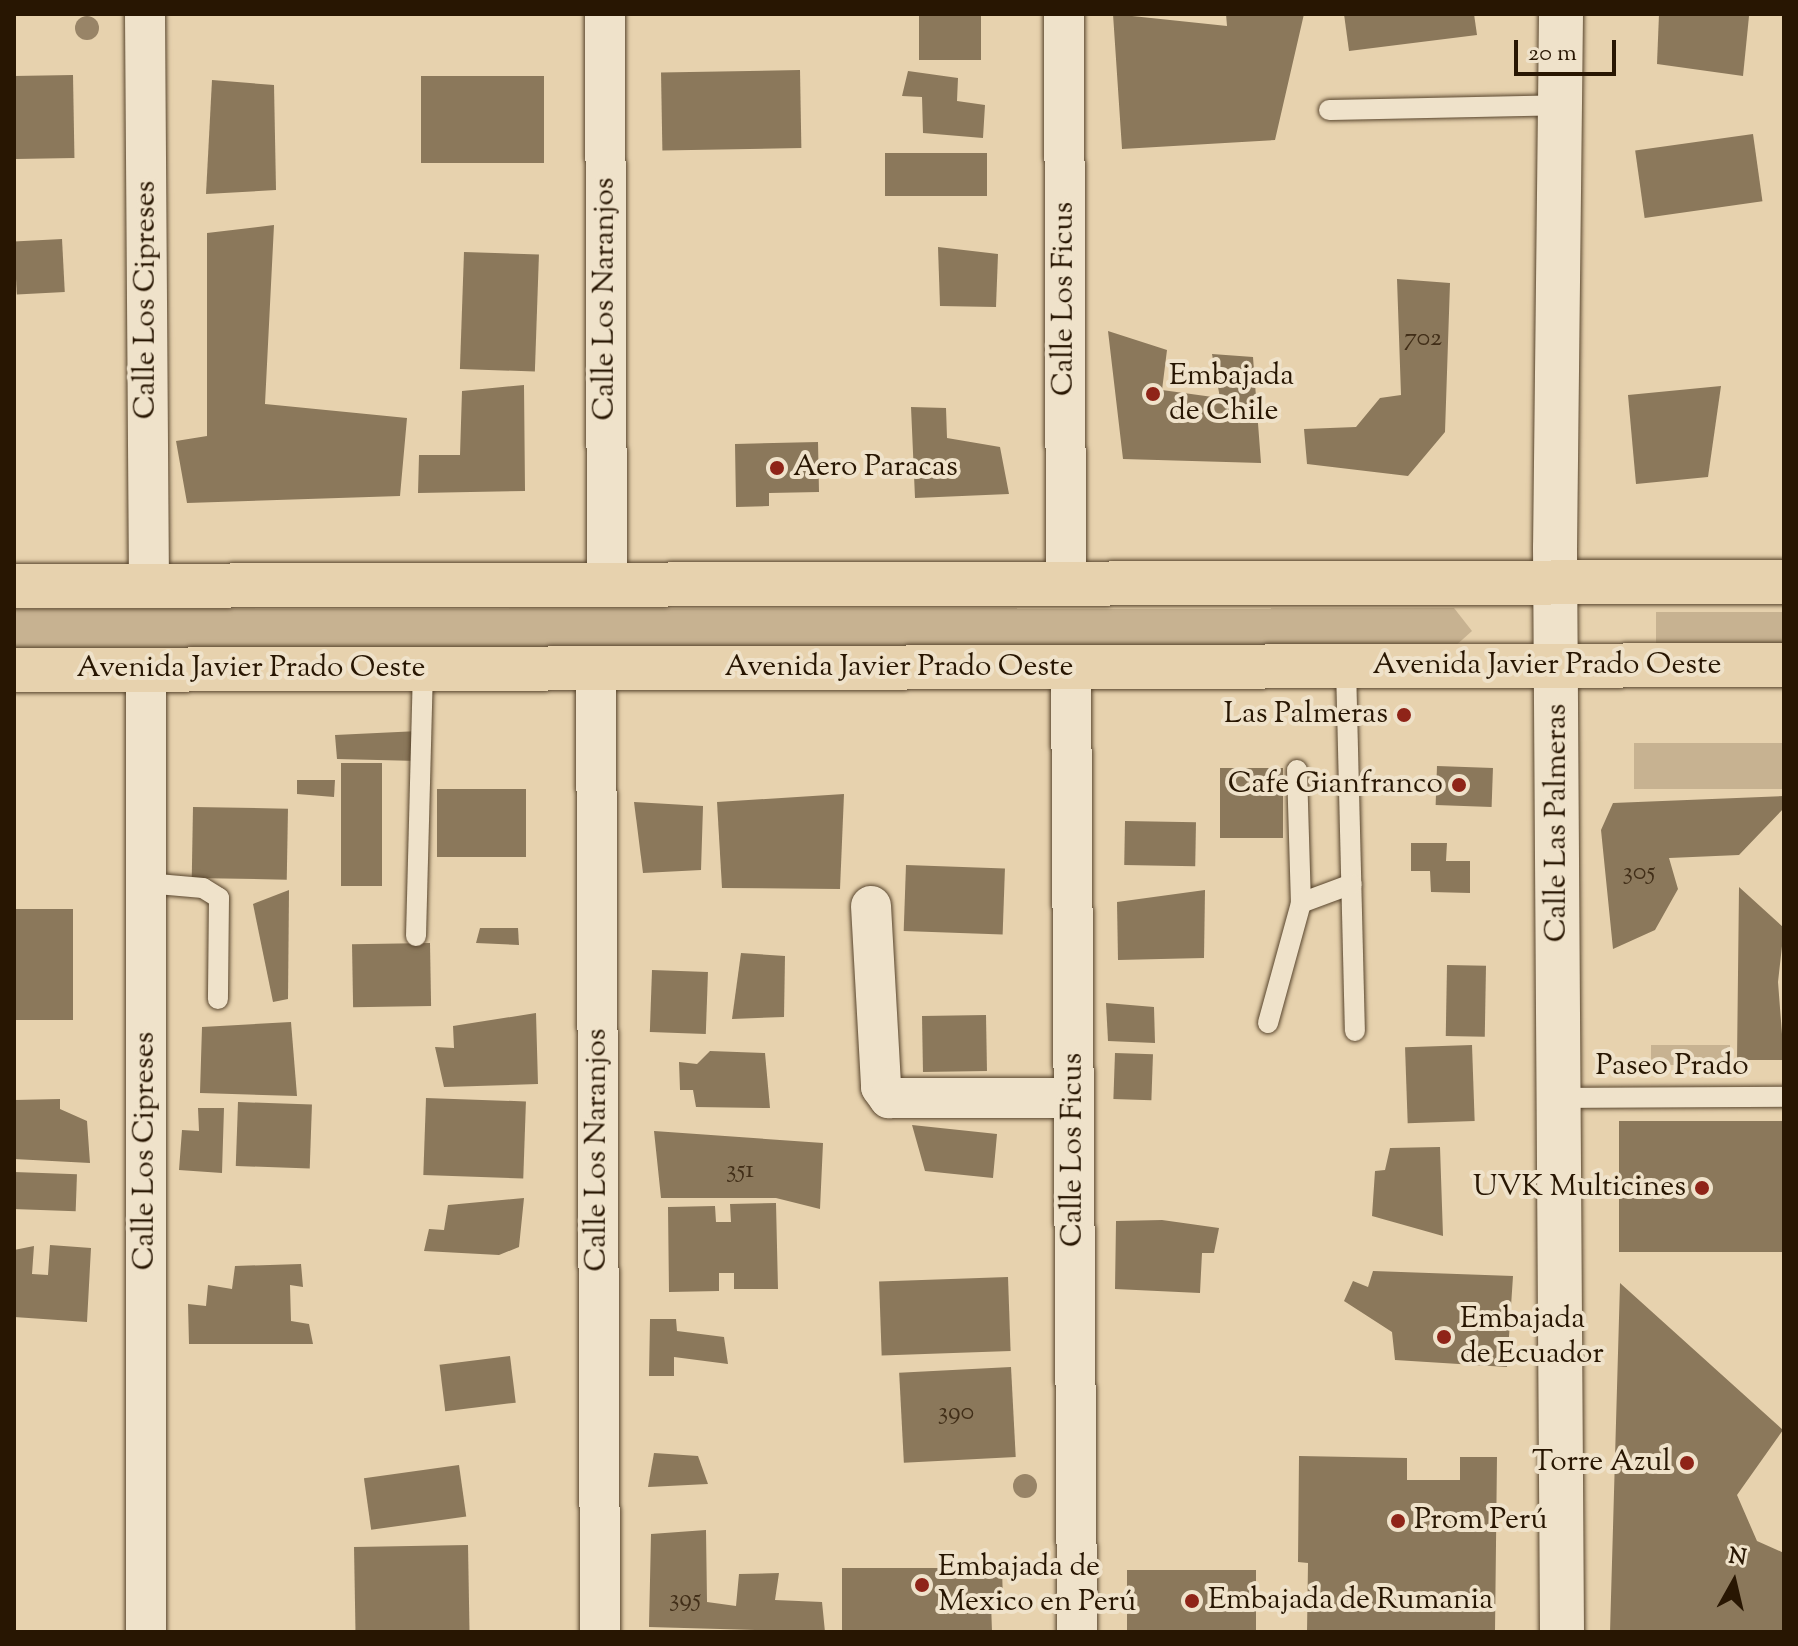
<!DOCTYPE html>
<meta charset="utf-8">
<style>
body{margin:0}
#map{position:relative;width:1798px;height:1646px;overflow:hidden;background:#e7d2ae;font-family:"Sorts Mill Goudy",serif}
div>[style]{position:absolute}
.green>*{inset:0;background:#c7b291;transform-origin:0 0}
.building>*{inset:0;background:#8b785b;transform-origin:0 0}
.roads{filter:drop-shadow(0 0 2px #58452d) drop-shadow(0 0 2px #58452d)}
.lane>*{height:20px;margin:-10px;padding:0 10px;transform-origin:10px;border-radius:10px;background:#efe2ca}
.street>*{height:40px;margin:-20px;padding:0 20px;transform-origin:20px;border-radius:20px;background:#efe2ca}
.secondary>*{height:44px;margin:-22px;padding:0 22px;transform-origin:22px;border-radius:22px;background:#efe2ca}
.primary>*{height:44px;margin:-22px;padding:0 22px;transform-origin:22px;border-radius:22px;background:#e7d2ae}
.trees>*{width:24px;height:24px;margin:-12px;border-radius:50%;background:#988467}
.dots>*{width:22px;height:22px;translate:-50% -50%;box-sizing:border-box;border:4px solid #efe2ca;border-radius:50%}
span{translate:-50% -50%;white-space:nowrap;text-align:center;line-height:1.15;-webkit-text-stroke:8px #efe2ca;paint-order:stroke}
.number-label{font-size:26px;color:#412e18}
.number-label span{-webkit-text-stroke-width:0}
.street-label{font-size:30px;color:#281602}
.poi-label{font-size:30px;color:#281602}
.left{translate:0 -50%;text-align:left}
.right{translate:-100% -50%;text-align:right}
.frame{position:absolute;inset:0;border:16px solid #281602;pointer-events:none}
.north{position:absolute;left:1694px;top:1542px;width:80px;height:80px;-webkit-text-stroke:6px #efe2ca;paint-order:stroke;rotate:8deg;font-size:22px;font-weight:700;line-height:32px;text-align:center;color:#281602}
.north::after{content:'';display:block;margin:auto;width:28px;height:36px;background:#281602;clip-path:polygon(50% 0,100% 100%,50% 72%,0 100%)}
.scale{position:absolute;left:1514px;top:40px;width:102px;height:36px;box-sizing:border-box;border:4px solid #281602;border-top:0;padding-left:10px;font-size:24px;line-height:28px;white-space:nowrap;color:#281602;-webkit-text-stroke:6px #efe2ca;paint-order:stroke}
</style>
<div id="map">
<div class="green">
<i style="clip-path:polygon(1454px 608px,1472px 631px,1453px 648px,14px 650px,14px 609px)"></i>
<i style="left:1784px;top:612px;width:31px;height:128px;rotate:90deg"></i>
<i style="left:1784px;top:743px;width:46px;height:150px;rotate:90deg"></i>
<i style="left:1651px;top:1045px;width:79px;height:20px"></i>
</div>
<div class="building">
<i style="left:919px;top:14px;width:62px;height:46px"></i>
<i style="clip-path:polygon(1113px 14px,1227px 26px,1226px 14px,1304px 14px,1275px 140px,1122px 149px)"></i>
<i style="clip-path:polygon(1344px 14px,1474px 14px,1477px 35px,1349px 51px)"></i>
<i style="clip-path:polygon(1659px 14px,1749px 16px,1743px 76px,1657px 64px)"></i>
<i style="left:800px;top:70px;width:78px;height:139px;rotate:89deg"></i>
<i style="clip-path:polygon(908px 71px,958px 78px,957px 101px,985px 105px,983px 138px,923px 133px,922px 97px,902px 96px)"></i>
<i style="left:73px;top:75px;width:83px;height:59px;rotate:89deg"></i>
<i style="left:421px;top:76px;width:123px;height:87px"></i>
<i style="clip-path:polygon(212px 80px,274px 85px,276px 190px,206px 194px)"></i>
<i style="left:1753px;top:134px;width:68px;height:119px;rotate:82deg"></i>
<i style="left:987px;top:153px;width:43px;height:102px;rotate:90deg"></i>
<i style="clip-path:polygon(274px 225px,265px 404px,407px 418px,400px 496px,187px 503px,176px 441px,207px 436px,207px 233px)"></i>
<i style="left:62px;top:239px;width:53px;height:48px;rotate:87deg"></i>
<i style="clip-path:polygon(938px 247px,998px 254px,996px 307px,940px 306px)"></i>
<i style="left:464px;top:252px;width:75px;height:117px;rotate:2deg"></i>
<i style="clip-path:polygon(1397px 279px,1450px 283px,1445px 432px,1408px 476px,1307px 464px,1304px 429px,1356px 427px,1380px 398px,1401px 395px)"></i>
<i style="clip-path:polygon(1108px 331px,1167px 350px,1162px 390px,1220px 398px,1212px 354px,1253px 357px,1261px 463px,1123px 459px)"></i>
<i style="clip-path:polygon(524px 385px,525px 491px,418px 493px,419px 455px,460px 455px,462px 391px)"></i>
<i style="clip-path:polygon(1721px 386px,1708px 477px,1636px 484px,1628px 395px)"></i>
<i style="clip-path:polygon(911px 407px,946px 408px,947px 438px,1000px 447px,1009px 494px,915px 498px)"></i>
<i style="clip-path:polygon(818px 442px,819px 492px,769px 493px,769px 506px,736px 507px,735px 444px)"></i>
<i style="clip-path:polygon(419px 731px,418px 761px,337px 759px,335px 735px)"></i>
<i style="left:382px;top:763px;width:123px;height:41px;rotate:90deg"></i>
<i style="left:1437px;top:766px;width:56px;height:39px;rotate:2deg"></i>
<i style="left:1220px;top:768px;width:63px;height:70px"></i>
<i style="clip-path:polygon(297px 780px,335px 780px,334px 797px,297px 794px)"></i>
<i style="left:437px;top:789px;width:89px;height:68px"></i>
<i style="clip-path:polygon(844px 794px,840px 889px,722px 888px,717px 802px)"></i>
<i style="clip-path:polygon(1784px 796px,1784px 808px,1739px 855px,1669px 858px,1678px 889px,1655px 930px,1613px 949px,1601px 830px,1613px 803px)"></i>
<i style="clip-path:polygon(634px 802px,703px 806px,701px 870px,643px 873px)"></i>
<i style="left:193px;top:807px;width:95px;height:71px;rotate:1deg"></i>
<i style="left:1125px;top:821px;width:71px;height:44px;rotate:1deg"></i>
<i style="clip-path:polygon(1411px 843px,1447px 843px,1446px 861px,1470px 861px,1470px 893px,1431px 892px,1430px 871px,1411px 871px)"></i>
<i style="left:906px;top:865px;width:99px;height:66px;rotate:2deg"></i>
<i style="clip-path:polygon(1739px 887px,1784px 928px,1778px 982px,1784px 1060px,1737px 1060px)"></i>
<i style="clip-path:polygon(289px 890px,288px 999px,273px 1002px,253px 904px)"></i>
<i style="clip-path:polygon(1205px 890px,1204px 958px,1118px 960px,1117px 902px)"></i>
<i style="left:73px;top:909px;width:111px;height:59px;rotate:90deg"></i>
<i style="clip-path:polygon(480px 928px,518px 928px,519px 945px,476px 943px)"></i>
<i style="left:430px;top:943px;width:63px;height:78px;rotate:89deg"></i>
<i style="clip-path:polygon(741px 953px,785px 956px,784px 1017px,732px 1019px)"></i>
<i style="left:1447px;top:965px;width:39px;height:71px;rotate:1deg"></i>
<i style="left:652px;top:970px;width:56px;height:62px;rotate:2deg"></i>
<i style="clip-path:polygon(1106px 1003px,1154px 1007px,1155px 1043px,1108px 1041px)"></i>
<i style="clip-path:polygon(536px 1013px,538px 1084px,444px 1087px,435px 1047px,454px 1048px,453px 1026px)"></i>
<i style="left:986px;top:1015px;width:56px;height:64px;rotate:89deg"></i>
<i style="clip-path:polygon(291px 1022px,297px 1096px,200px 1093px,202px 1027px)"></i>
<i style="left:1472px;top:1045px;width:76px;height:67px;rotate:88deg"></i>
<i style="clip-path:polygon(710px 1051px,765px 1053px,770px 1108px,696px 1107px,693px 1090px,680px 1090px,679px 1062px,697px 1064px)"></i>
<i style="left:1115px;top:1053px;width:38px;height:46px;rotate:2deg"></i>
<i style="left:426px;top:1098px;width:100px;height:77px;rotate:2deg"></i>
<i style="clip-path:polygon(60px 1099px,60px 1109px,87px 1121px,90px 1163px,14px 1159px,14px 1100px)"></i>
<i style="left:238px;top:1102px;width:74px;height:64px;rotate:2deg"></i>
<i style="clip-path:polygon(198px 1108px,224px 1108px,222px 1173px,179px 1170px,182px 1130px,199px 1131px)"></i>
<i style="left:1784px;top:1121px;width:131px;height:165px;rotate:90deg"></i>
<i style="clip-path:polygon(912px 1125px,997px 1134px,993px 1178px,925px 1171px)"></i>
<i style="clip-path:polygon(654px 1131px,823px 1143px,820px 1209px,776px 1198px,661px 1198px)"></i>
<i style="clip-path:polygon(1440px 1147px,1443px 1236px,1372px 1216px,1375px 1171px,1385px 1170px,1390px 1148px)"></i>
<i style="left:14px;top:1172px;width:63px;height:37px;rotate:2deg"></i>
<i style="clip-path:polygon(524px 1198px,519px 1247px,499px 1255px,424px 1251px,429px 1229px,444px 1230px,448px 1205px)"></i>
<i style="clip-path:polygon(776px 1203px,778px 1289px,734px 1289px,734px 1273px,719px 1273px,719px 1291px,669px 1292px,668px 1207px,715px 1206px,716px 1222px,731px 1222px,730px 1204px)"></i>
<i style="clip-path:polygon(1162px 1220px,1219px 1228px,1214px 1253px,1202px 1253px,1200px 1293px,1115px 1289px,1116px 1221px)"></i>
<i style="clip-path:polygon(50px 1245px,91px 1248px,87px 1322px,14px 1317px,14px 1250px,34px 1246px,32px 1274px,48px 1275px)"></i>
<i style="clip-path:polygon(301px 1264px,303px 1287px,290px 1285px,291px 1321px,309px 1324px,313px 1344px,189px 1344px,188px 1304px,206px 1306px,208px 1285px,232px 1289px,235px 1266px)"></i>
<i style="clip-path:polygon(1373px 1271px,1513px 1276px,1507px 1367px,1395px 1360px,1392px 1332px,1344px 1301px,1353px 1281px,1368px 1287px)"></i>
<i style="left:1008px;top:1277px;width:74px;height:129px;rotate:88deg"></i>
<i style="clip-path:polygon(1620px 1283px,1783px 1430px,1737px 1495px,1757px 1541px,1784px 1553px,1784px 1632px,1610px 1632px)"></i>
<i style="clip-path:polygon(650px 1319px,676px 1319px,677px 1331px,724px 1337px,728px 1364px,674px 1357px,674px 1376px,649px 1376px)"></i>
<i style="left:510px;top:1356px;width:47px;height:71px;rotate:83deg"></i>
<i style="left:1011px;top:1367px;width:90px;height:112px;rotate:87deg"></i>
<i style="clip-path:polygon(654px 1453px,698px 1456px,708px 1484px,648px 1487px)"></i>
<i style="clip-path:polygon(1299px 1456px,1407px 1458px,1407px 1480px,1460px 1480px,1460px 1457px,1497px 1457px,1495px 1632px,1307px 1632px,1308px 1563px,1298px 1562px)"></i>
<i style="left:459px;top:1465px;width:52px;height:96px;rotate:82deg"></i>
<i style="clip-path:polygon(706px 1530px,707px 1602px,736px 1606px,739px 1574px,779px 1573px,775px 1600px,822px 1602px,825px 1632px,649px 1627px,651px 1534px)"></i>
<i style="left:468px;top:1545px;width:87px;height:114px;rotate:89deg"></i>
<i style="clip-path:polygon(842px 1568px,1002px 1568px,1003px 1602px,991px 1603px,992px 1632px,842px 1632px)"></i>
<i style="left:1127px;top:1570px;width:129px;height:62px"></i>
</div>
<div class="roads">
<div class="lane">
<i style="left:1329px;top:110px;width:233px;rotate:-1.2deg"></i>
<i style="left:1346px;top:667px;width:364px;rotate:88.6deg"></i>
<i style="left:1297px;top:770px;width:133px;rotate:88.3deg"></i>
<i style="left:146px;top:883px;width:57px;rotate:5deg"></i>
<i style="left:203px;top:888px;width:19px;rotate:32deg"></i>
<i style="left:219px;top:898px;width:101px;rotate:90.6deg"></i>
<i style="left:416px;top:936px;width:267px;rotate:-88.5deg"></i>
<i style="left:1268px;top:1023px;width:124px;rotate:-74.6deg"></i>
<i style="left:1301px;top:903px;width:54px;rotate:-20.4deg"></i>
<i style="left:1559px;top:1098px;width:225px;rotate:-0.3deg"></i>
</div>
<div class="street">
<i style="left:145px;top:14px;width:572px;rotate:89.6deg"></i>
<i style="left:605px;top:14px;width:571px;rotate:89.8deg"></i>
<i style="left:1064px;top:14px;width:570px;rotate:89.8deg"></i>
<i style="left:1071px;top:667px;width:965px;rotate:89.64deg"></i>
<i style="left:596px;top:668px;width:964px;rotate:89.76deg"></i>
<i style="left:146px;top:669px;width:963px;rotate:90deg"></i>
<i style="left:871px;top:906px;width:181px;rotate:86.8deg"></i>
<i style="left:881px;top:1087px;width:14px;rotate:54deg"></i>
<i style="left:889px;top:1098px;width:184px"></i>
</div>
<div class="secondary">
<i style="left:1561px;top:14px;width:534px;rotate:90.64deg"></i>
<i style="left:1555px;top:548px;width:1084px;rotate:89.63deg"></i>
</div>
<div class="primary">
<i style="left:14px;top:586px;width:1770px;rotate:-0.13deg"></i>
<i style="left:14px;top:670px;width:1770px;rotate:-0.16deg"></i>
</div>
</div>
<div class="trees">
<i style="left:87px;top:28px"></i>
<i style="left:1025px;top:1486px"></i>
</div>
<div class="dots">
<i style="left:1153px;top:394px;background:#8f2418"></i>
<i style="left:777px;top:468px;background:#8f2418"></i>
<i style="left:1404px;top:715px;background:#8f2418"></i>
<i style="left:1459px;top:785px;background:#8f2418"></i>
<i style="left:1702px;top:1188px;background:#8f2418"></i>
<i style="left:1444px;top:1337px;background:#8f2418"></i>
<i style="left:1687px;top:1463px;background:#8f2418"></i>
<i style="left:1398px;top:1521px;background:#8f2418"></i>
<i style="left:922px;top:1585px;background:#8f2418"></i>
<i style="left:1192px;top:1601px;background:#8f2418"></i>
</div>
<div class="number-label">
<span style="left:1423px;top:339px">702</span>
<span style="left:1639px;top:873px">305</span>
<span style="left:740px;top:1171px">351</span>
<span style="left:956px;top:1413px">390</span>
<span style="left:685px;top:1600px">395</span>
</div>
<div class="street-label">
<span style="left:606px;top:299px;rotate:-90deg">Calle Los Naranjos</span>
<span style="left:1065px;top:299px;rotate:-90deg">Calle Los Ficus</span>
<span style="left:147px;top:300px;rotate:-90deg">Calle Los Cipreses</span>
<span style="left:1547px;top:666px">Avenida Javier Prado Oeste</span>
<span style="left:899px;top:668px">Avenida Javier Prado Oeste</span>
<span style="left:251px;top:669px">Avenida Javier Prado Oeste</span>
<span style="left:1558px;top:823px;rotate:-90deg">Calle Las Palmeras</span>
<span style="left:1672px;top:1067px">Paseo Prado</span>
<span style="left:598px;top:1150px;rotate:-90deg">Calle Los Naranjos</span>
<span style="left:1074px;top:1150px;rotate:-90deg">Calle Los Ficus</span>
<span style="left:146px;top:1151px;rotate:-90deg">Calle Los Cipreses</span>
</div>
<div class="poi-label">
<span class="left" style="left:1169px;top:394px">Embajada<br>de Chile</span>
<span class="left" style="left:793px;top:468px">Aero Paracas</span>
<span class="right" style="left:1388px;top:715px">Las Palmeras</span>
<span class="right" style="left:1443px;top:785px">Cafe Gianfranco</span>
<span class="right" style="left:1686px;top:1188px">UVK Multicines</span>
<span class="left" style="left:1460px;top:1337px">Embajada<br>de Ecuador</span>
<span class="right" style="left:1671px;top:1463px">Torre Azul</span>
<span class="left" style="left:1414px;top:1521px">Prom Perú</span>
<span class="left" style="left:938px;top:1585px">Embajada de<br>Mexico en Perú</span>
<span class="left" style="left:1208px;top:1601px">Embajada de Rumania</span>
</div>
<div class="frame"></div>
<div class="north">N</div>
<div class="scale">20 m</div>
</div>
